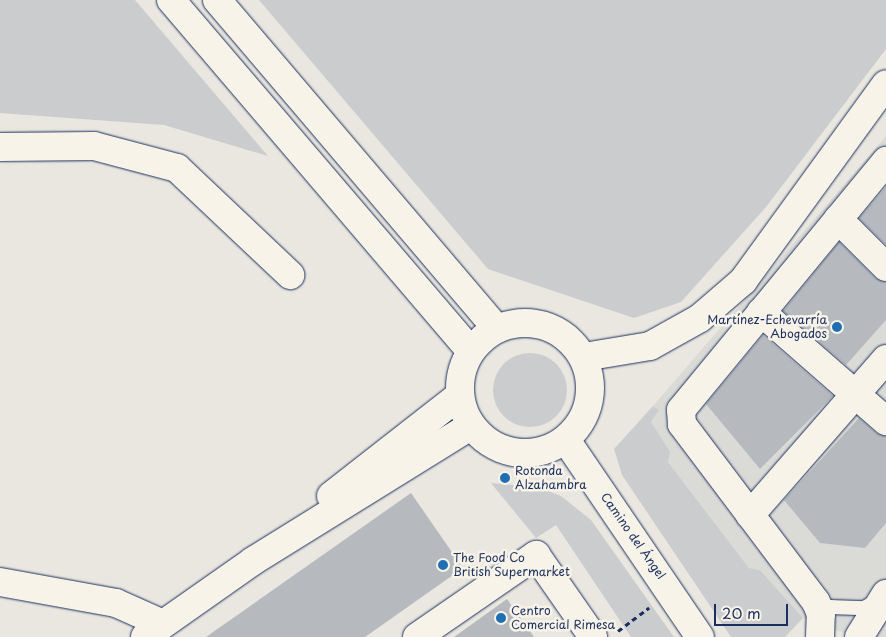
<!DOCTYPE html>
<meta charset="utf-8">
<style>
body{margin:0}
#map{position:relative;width:886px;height:637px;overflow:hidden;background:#eae7e0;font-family:"Playpen Sans",sans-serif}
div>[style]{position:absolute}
.built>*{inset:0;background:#dadad6}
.green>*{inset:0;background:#cbcccd}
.round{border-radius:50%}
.building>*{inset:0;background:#b6babf}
.path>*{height:3px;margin-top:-1.5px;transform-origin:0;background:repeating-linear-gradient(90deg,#1b2f5e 0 5px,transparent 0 9px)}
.roads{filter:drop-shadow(0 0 1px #1b2f5e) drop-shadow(0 0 1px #1b2f5e)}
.lane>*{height:14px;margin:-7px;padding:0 7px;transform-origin:7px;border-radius:7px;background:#f7f3e8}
.street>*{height:28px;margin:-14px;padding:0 14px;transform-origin:14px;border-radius:14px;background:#f7f3e8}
.secondary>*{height:28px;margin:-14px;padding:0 14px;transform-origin:14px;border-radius:14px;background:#f7f3e8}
.secondary>.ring{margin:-14px;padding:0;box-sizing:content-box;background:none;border:28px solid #f7f3e8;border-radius:50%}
.primary>*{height:28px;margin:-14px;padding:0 14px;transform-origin:14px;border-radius:14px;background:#f7f3e8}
.dots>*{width:14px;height:14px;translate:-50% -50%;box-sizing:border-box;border:2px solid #f7f3e8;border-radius:50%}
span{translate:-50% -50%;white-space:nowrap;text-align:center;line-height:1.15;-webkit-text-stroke:5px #f7f3e8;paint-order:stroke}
.poi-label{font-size:12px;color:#1b2f5e}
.right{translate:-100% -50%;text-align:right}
.left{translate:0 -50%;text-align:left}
.street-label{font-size:12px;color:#1b2f5e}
.scale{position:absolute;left:714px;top:604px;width:74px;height:22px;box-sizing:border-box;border:2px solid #1b2f5e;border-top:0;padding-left:6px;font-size:15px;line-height:18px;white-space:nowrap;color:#1b2f5e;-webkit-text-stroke:4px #f7f3e8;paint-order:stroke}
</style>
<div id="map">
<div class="built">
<i style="clip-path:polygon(886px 136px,886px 637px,855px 637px,803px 618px,760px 570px,749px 568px,668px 462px,651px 422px,659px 410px,653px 406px)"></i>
</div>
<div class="green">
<i style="clip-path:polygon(0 0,135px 0,268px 156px,164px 125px,0 113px)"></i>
<i style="clip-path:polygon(259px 0,886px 0,886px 49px,766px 207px,681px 302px,634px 318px,488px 269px)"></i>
<i class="round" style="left:493px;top:353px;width:74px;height:74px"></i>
<i style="clip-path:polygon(653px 406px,659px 410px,651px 422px,670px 452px,668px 462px,749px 568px,760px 570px,803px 618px,785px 637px,731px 637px,622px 475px,614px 449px)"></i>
<i style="clip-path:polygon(491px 483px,537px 487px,561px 496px,591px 520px,674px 637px,631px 637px,556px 525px,536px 538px)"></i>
</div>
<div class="building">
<i style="clip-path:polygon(886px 187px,886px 245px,859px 218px)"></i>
<i style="clip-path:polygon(839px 242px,875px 278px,886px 282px,886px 320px,846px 365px,783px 311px)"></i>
<i style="clip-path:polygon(763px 335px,833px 396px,760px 469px,706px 404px)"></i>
<i style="clip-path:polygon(859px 418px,876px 433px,886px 436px,886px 523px,865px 548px,820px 543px,784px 500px)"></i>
<i style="clip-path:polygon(411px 493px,463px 568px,365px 637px,206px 637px)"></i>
<i style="clip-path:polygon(507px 599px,534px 637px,454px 637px)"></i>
</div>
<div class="path">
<i style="left:618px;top:631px;width:39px;rotate:-37deg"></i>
</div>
<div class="roads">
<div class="lane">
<i style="left:817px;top:602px;width:14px;rotate:21deg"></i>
<i style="left:830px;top:607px;width:34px;rotate:2deg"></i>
<i style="left:864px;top:608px;width:15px;rotate:-28deg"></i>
</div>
<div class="street">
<i style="left:0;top:147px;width:94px;rotate:-0.6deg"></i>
<i style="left:94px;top:146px;width:86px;rotate:14.8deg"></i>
<i style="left:177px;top:168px;width:156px;rotate:43.4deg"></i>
<i style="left:838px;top:219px;width:68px;rotate:45deg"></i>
<i style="left:761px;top:312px;width:166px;rotate:41.1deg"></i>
<i style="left:331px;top:496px;width:162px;rotate:-38deg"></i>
<i style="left:750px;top:515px;width:207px;rotate:-48.9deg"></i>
<i style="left:0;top:582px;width:118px;rotate:10.3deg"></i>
<i style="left:116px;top:603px;width:51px;rotate:24.1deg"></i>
<i style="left:145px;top:637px;width:132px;rotate:-35.1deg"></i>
<i style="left:253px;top:561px;width:256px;rotate:-31.8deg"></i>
<i style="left:417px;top:637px;width:145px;rotate:-34.6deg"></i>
<i style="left:536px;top:555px;width:100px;rotate:55.2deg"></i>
<i style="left:820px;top:637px;width:23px;rotate:-88deg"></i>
<i style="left:821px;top:614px;width:13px;rotate:-113deg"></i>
<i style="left:816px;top:602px;width:223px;rotate:-127deg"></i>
<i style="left:682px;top:424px;width:14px;rotate:-94deg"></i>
<i style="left:681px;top:410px;width:323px;rotate:-50.5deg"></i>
<i style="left:859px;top:637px;width:51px;rotate:-57.9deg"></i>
</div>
<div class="secondary">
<i style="left:171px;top:0;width:460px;rotate:49.5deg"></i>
<i style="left:217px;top:0;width:431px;rotate:49.6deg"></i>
<i class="ring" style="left:460px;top:323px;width:102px;height:102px"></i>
<i style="left:566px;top:440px;width:238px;rotate:55.8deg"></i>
</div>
<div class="primary">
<i style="left:584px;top:357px;width:67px;rotate:-9.5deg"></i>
<i style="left:650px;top:346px;width:57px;rotate:-29.2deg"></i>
<i style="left:700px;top:318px;width:57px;rotate:-40.7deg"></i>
<i style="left:743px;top:281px;width:243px;rotate:-54deg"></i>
</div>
</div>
<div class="dots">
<i style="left:837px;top:327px;background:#1f6fb2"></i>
<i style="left:505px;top:478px;background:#1f6fb2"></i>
<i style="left:443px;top:565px;background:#1f6fb2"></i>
<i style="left:501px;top:618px;background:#1f6fb2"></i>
</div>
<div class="poi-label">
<span class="right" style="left:827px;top:327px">Martínez-Echevarría<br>Abogados</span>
<span class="left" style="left:515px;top:478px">Rotonda<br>Alzahambra</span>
<span class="left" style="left:453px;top:565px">The Food Co<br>British Supermarket</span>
<span class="left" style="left:511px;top:618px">Centro<br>Comercial Rimesa</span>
</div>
<div class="street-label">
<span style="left:633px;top:536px;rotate:55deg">Camino del Ángel</span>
</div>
<div class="scale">20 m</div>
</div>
